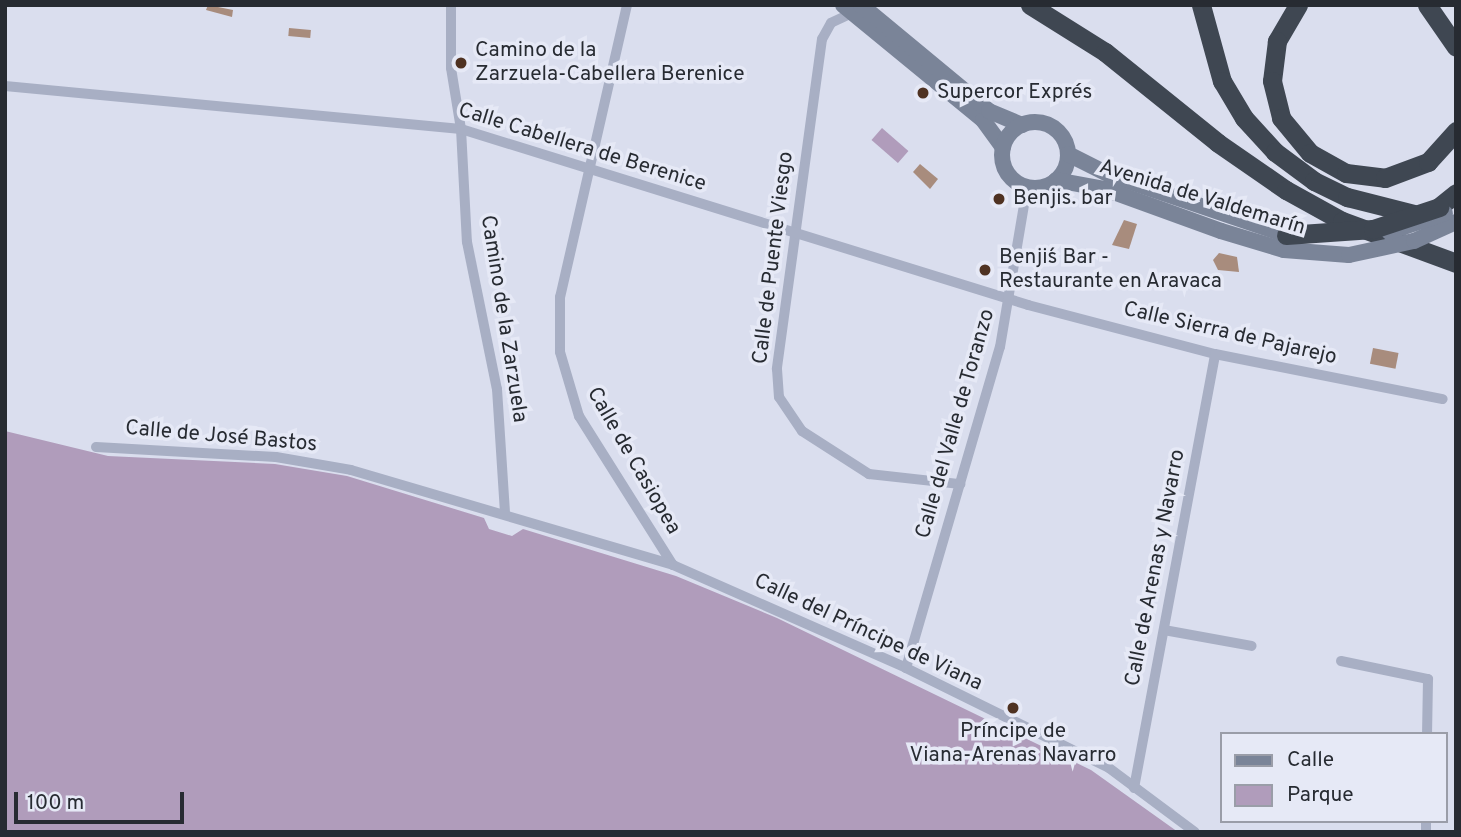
<!DOCTYPE html>
<meta charset="utf-8">
<style>
body{margin:0}
#map{position:relative;width:1461px;height:837px;overflow:hidden;background:#dadeee;font-family:Overpass,sans-serif}
div>[style]{position:absolute}
.green>*{inset:0;background:#b09cbb;transform-origin:0 0}
.water>*{inset:0;background:#a88c7d;transform-origin:0 0}
.street>*{height:10px;margin:-5px;padding:0 5px;transform-origin:5px;border-radius:5px;background:#a8afc4}
.secondary>*{height:16px;margin:-8px;padding:0 8px;transform-origin:8px;border-radius:8px;background:#7a8498}
.secondary>.ring{margin:-8px;padding:0;box-sizing:content-box;background:none;border:16px solid #7a8498;border-radius:50%}
.highway>*{height:19px;margin:-9.5px;padding:0 9.5px;transform-origin:9.5px;border-radius:9.5px;background:#3f4752}
.secondary-bridge>*{height:16px;margin:-8px;padding:0 8px;transform-origin:8px;border-radius:8px;background:#7a8498}
.highway-bridge>*{height:19px;margin:-9.5px;padding:0 9.5px;transform-origin:9.5px;border-radius:9.5px;background:#3f4752}
.dots>*{width:19px;height:19px;translate:-50% -50%;box-sizing:border-box;border:4px solid #e6e9f6;border-radius:50%}
span{translate:-50% -50%;white-space:nowrap;text-align:center;line-height:1.15;-webkit-text-stroke:7px #e6e9f6;paint-order:stroke}
.poi-label{font-size:21px;color:#272b32}
.left{translate:0 -50%;text-align:left}
.street-label{font-size:21px;color:#272b32}
.frame{position:absolute;inset:0;border:7px solid #272b32;pointer-events:none}
.legend{position:absolute;left:1220px;top:732px;width:228px;height:91px;box-sizing:border-box;background:#e6e9f6;border:2px solid #9a9da8;margin:0;padding:9px 12px;list-style:none;font-size:21px;color:#272b32}
.legend li{display:flex;align-items:center;gap:14px;height:35px}
.legend b{width:35px;border:2px solid #9a9da8}
.scale{position:absolute;left:14px;top:792px;width:170px;height:32px;box-sizing:border-box;border:4px solid #272b32;border-top:0;padding-left:9px;font-size:21px;line-height:24px;white-space:nowrap;color:#272b32;-webkit-text-stroke:5px #e6e9f6;paint-order:stroke}
</style>
<div id="map">
<div class="green">
<i style="left:882px;top:128px;width:35px;height:16px;rotate:41deg"></i>
<i style="clip-path:polygon(5px 431px,108px 456px,275px 464px,347px 476px,484px 518px,489px 529px,512px 536px,523px 529px,676px 576px,777px 618px,1091px 770px,1178px 832px,5px 832px)"></i>
</div>
<div class="water">
<i style="clip-path:polygon(208px 5px,233px 10px,232px 17px,206px 10px)"></i>
<i style="left:289px;top:28px;width:22px;height:8px;rotate:5deg"></i>
<i style="clip-path:polygon(920px 164px,938px 179px,930px 189px,913px 172px)"></i>
<i style="clip-path:polygon(1124px 220px,1137px 224px,1129px 249px,1112px 245px)"></i>
<i style="clip-path:polygon(1219px 253px,1237px 257px,1239px 272px,1218px 270px,1213px 260px)"></i>
<i style="left:1373px;top:348px;width:26px;height:16px;rotate:11deg"></i>
</div>
<div class="street">
<i style="left:451px;top:5px;width:63px;rotate:90deg"></i>
<i style="left:451px;top:68px;width:62px;rotate:80.7deg"></i>
<i style="left:461px;top:129px;width:113px;rotate:87deg"></i>
<i style="left:467px;top:242px;width:150px;rotate:78.5deg"></i>
<i style="left:497px;top:389px;width:124px;rotate:86.3deg"></i>
<i style="left:627px;top:5px;width:300px;rotate:102.9deg"></i>
<i style="left:560px;top:297px;width:55px;rotate:90deg"></i>
<i style="left:560px;top:352px;width:67px;rotate:73.5deg"></i>
<i style="left:579px;top:416px;width:176px;rotate:57.8deg"></i>
<i style="left:852px;top:13px;width:23px;rotate:155deg"></i>
<i style="left:831px;top:23px;width:18px;rotate:119deg"></i>
<i style="left:822px;top:39px;width:333px;rotate:97.8deg"></i>
<i style="left:777px;top:369px;width:28px;rotate:86deg"></i>
<i style="left:779px;top:397px;width:41px;rotate:55.9deg"></i>
<i style="left:802px;top:431px;width:80px;rotate:32.7deg"></i>
<i style="left:869px;top:474px;width:92px;rotate:6.3deg"></i>
<i style="left:5px;top:86px;width:458px;rotate:5.4deg"></i>
<i style="left:461px;top:129px;width:594px;rotate:17.24deg"></i>
<i style="left:1028px;top:305px;width:193px;rotate:14.7deg"></i>
<i style="left:1215px;top:354px;width:232px;rotate:11.2deg"></i>
<i style="left:96px;top:447px;width:180px;rotate:3.2deg"></i>
<i style="left:276px;top:457px;width:76px;rotate:9.8deg"></i>
<i style="left:351px;top:470px;width:336px;rotate:16.4deg"></i>
<i style="left:673px;top:565px;width:255px;rotate:23.8deg"></i>
<i style="left:906px;top:668px;width:226px;rotate:26.2deg"></i>
<i style="left:1109px;top:768px;width:107px;rotate:36.7deg"></i>
<i style="left:1164px;top:630px;width:89px;rotate:10.3deg"></i>
<i style="left:1341px;top:661px;width:89px;rotate:11.7deg"></i>
<i style="left:1428px;top:679px;width:55px;rotate:91deg"></i>
<i style="left:906px;top:668px;width:334px;rotate:-73.7deg"></i>
<i style="left:1000px;top:347px;width:162px;rotate:-80.4deg"></i>
<i style="left:1134px;top:788px;width:441px;rotate:-79.4deg"></i>
<i style="left:1426px;top:832px;width:11px;rotate:-90deg"></i>
</div>
<div class="secondary">
<i style="left:843px;top:5px;width:181px;rotate:39.4deg"></i>
<i style="left:983px;top:120px;width:34px;rotate:54deg"></i>
<i style="left:861px;top:5px;width:166px;rotate:39.6deg"></i>
<i style="left:989px;top:111px;width:36px;rotate:23deg"></i>
<i class="ring" style="left:1002px;top:122px;width:50px;height:50px"></i>
<i style="left:1068px;top:154px;width:47px;rotate:26.6deg"></i>
<i style="left:1110px;top:175px;width:186px;rotate:18.8deg"></i>
<i style="left:1056px;top:180px;width:50px;rotate:10.4deg"></i>
<i style="left:1105px;top:189px;width:123px;rotate:19.9deg"></i>
</div>
<div class="highway">
<i style="left:1030px;top:5px;width:89px;rotate:32.1deg"></i>
<i style="left:1105px;top:52px;width:145px;rotate:38.8deg"></i>
<i style="left:1218px;top:143px;width:83px;rotate:34.7deg"></i>
<i style="left:1286px;top:190px;width:64px;rotate:29deg"></i>
<i style="left:1342px;top:221px;width:121px;rotate:20.2deg"></i>
<i style="left:1201px;top:5px;width:79px;rotate:74.6deg"></i>
<i style="left:1222px;top:81px;width:43px;rotate:59.3deg"></i>
<i style="left:1244px;top:118px;width:46px;rotate:47.6deg"></i>
<i style="left:1275px;top:152px;width:49px;rotate:36.6deg"></i>
<i style="left:1314px;top:181px;width:37px;rotate:26deg"></i>
<i style="left:1347px;top:197px;width:77px;rotate:14.2deg"></i>
<i style="left:1298px;top:5px;width:42px;rotate:120.3deg"></i>
<i style="left:1277px;top:41px;width:40px;rotate:97.1deg"></i>
<i style="left:1272px;top:81px;width:38px;rotate:76deg"></i>
<i style="left:1281px;top:118px;width:45px;rotate:50.4deg"></i>
<i style="left:1310px;top:153px;width:41px;rotate:29.1deg"></i>
<i style="left:1346px;top:173px;width:39px;rotate:7deg"></i>
<i style="left:1385px;top:178px;width:46px;rotate:-20.4deg"></i>
<i style="left:1428px;top:162px;width:42px;rotate:-47.9deg"></i>
<i style="left:1427px;top:5px;width:51px;rotate:55.4deg"></i>
<i style="left:1439px;top:207px;width:22px;rotate:-39deg"></i>
</div>
<div class="secondary-bridge">
<i style="left:1221px;top:231px;width:66px;rotate:16.8deg"></i>
<i style="left:1284px;top:250px;width:65px;rotate:4.4deg"></i>
<i style="left:1349px;top:255px;width:66px;rotate:-12.2deg"></i>
<i style="left:1414px;top:241px;width:46px;rotate:-24.3deg"></i>
<i style="left:1389px;top:232px;width:59px;rotate:-18.7deg"></i>
</div>
<div class="highway-bridge">
<i style="left:1286px;top:235px;width:87px;rotate:-3.9deg"></i>
<i style="left:1373px;top:229px;width:70px;rotate:-18.4deg"></i>
</div>
<div class="dots">
<i style="left:461px;top:63px;background:#4f3222"></i>
<i style="left:923px;top:93px;background:#4f3222"></i>
<i style="left:999px;top:199px;background:#4f3222"></i>
<i style="left:985px;top:270px;background:#4f3222"></i>
<i style="left:1013px;top:708px;background:#4f3222"></i>
</div>
<div class="poi-label">
<span class="left" style="left:475px;top:63px">Camino de la<br>Zarzuela-Cabellera Berenice</span>
<span class="left" style="left:937px;top:93px">Supercor Exprés</span>
<span class="left" style="left:1013px;top:199px">Benjis. bar</span>
<span class="left" style="left:999px;top:270px">Benji´s Bar -<br>Restaurante en Aravaca</span>
<span style="left:1013px;top:744px">Príncipe de<br>Viana-Arenas Navarro</span>
</div>
<div class="street-label">
<span style="left:582px;top:148px;rotate:17deg">Calle Cabellera de Berenice</span>
<span style="left:1202px;top:198px;rotate:17deg">Avenida de Valdemarín</span>
<span style="left:774px;top:258px;rotate:-83deg">Calle de Puente Viesgo</span>
<span style="left:503px;top:319px;rotate:81deg">Camino de la Zarzuela</span>
<span style="left:1230px;top:334px;rotate:13deg">Calle Sierra de Pajarejo</span>
<span style="left:956px;top:424px;rotate:-74deg">Calle del Valle de Toranzo</span>
<span style="left:221px;top:437px;rotate:5deg">Calle de José Bastos</span>
<span style="left:633px;top:461px;rotate:60deg">Calle de Casiopea</span>
<span style="left:1156px;top:568px;rotate:-79deg">Calle de Arenas y Navarro</span>
<span style="left:868px;top:633px;rotate:25deg">Calle del Príncipe de Viana</span>
</div>
<div class="frame"></div>
<ul class="legend">
<li><b style="height:9px;background:#7a8498"></b>Calle</li>
<li><b style="height:19px;background:#b09cbb"></b>Parque</li>
</ul>
<div class="scale">100 m</div>
</div>
